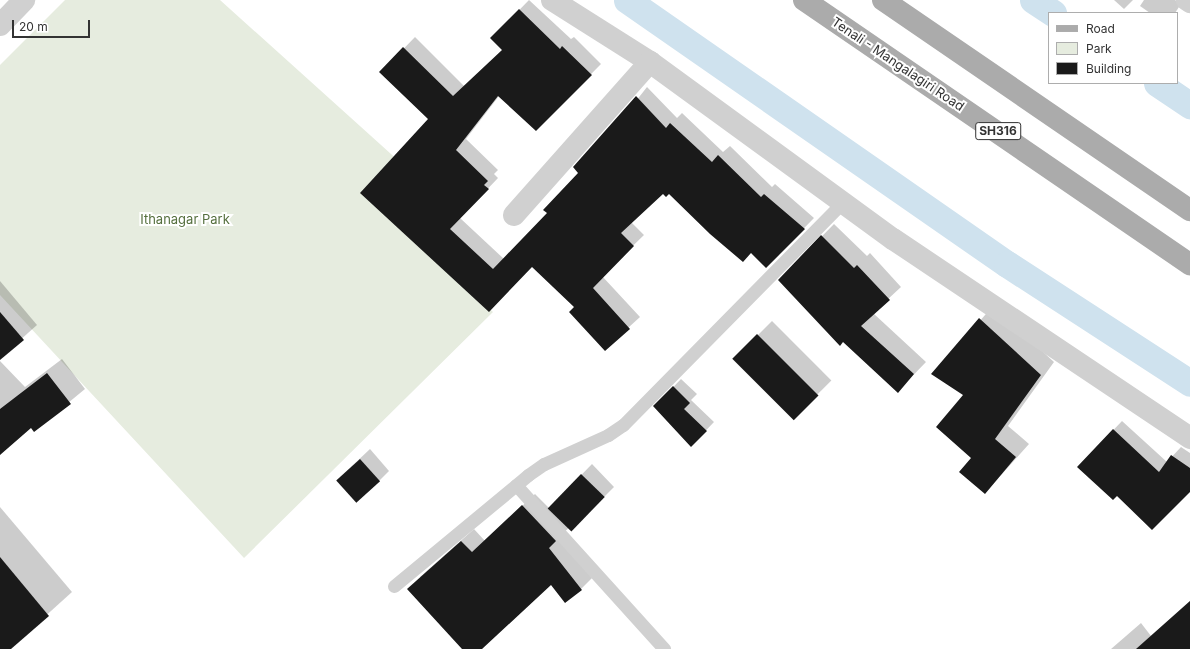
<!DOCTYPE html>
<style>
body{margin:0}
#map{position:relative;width:1190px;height:649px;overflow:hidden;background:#fff;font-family:Inter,sans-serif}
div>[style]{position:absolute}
.green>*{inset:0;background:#e6ecdf}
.shadow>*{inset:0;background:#0003;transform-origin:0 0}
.canal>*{height:27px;margin:-13.5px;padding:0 13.5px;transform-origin:13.5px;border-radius:13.5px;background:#cfe2ee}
.building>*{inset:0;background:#1a1a1a;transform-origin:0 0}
.service>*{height:13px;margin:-6.5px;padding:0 6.5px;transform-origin:6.5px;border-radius:6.5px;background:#d0d0d0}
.minor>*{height:22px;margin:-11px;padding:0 11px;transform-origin:11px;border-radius:11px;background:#d0d0d0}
.primary>*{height:22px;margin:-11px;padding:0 11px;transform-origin:11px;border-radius:11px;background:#ababab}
span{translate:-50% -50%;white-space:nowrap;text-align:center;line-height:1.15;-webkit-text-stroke:4px #fff;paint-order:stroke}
.shield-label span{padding:1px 3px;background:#fff;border:1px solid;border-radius:3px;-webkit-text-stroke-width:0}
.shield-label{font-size:12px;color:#333;font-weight:700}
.street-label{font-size:13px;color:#333}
.park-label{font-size:13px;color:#56703f}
.legend{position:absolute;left:1048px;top:12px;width:130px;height:72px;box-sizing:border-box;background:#fff;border:1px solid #adadad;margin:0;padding:5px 7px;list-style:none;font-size:12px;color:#333}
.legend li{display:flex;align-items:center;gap:8px;height:20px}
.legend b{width:20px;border:1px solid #adadad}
.scale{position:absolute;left:12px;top:20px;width:78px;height:18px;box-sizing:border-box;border:2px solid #333;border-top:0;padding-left:5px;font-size:12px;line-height:14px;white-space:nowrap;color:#333;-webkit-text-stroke:3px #fff;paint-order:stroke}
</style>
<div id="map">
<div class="green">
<i style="clip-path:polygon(65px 0,220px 0,401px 163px,370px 199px,493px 312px,244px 558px,0 295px,0 65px)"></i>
</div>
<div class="shadow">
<i style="clip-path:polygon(529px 0,571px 39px,574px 37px,601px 64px,536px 130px,499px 96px,466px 139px,498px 170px,494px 174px,498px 178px,460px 218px,504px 259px,548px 213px,647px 87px,677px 118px,682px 113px,723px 152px,730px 146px,772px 187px,775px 184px,814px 218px,766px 267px,751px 252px,669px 192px,663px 193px,631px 222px,644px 235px,602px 276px,640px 317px,605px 349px,575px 307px,532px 266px,499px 300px,362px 193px,429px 119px,381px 72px,415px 37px,464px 86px,503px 50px,492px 38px)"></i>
<i style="clip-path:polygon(1114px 0,1133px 0,1124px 9px)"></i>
<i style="clip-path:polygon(1144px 0,1175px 0,1181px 4px,1175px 13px,1150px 13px,1140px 6px)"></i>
<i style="clip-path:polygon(834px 224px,867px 256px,870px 253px,901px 287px,873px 313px,926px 362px,898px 391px,779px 280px)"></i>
<i style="clip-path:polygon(0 281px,37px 325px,0 358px)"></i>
<i style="clip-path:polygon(993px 306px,1054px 362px,1008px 426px,1029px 444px,985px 493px,973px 458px,964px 395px,933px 374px)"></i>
<i style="left:772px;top:321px;width:84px;height:54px;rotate:45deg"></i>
<i style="clip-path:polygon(62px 359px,85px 389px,34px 431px,31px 427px,0 454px,0 361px,25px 387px)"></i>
<i style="clip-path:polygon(681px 379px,697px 394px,691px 400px,714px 422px,691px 446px,655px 406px)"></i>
<i style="clip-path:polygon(1122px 421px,1167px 462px,1181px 447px,1190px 453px,1190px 490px,1117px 494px,1078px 467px)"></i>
<i style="clip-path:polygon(370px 449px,389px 471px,379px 481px,337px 480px)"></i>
<i style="clip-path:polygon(592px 464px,614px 487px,584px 517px,583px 515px,561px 535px,593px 577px,581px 589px,551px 584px,481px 649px,463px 649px,420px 577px,474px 529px,485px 541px,535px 494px,549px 508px)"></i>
<i style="clip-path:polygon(0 507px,72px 592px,9px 649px,0 649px)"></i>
<i style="clip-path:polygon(1190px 601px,1190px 649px,1111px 649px,1141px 623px,1151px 636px)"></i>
</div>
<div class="canal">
<i style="left:627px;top:0;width:463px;rotate:34.8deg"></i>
<i style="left:1007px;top:264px;width:218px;rotate:33deg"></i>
<i style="left:1033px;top:0;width:24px;rotate:33deg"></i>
<i style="left:1157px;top:83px;width:40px;rotate:34deg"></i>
</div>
<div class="building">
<i style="clip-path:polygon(519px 9px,560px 49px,562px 46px,592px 75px,536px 131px,498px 96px,456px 150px,488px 181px,484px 185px,489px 189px,450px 229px,493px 269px,547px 213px,543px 210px,578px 173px,573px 167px,636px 96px,666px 128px,670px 123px,712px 162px,718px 155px,761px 197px,764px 194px,805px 229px,766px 268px,751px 253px,743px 262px,710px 234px,669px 194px,666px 197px,663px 194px,621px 233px,634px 246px,593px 288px,630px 329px,605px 351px,569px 312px,574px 307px,532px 267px,489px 312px,360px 193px,428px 119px,379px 72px,403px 47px,453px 96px,502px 50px,490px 38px)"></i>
<i style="clip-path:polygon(821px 235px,854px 268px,857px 265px,890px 300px,861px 326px,914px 374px,898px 393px,843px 342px,840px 346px,778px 280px)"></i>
<i style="clip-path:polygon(0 312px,24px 340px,0 360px)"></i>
<i style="clip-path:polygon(979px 318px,1041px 375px,995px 439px,1016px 457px,985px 494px,959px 472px,971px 458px,936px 427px,963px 395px,931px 374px)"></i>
<i style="left:757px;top:334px;width:87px;height:35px;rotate:45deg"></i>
<i style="clip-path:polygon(47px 373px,71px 404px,34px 432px,31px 428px,0 455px,0 409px)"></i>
<i style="clip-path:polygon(673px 386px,690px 403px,684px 409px,707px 431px,691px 447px,653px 406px)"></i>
<i style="clip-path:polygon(1113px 429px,1159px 472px,1171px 455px,1190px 468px,1190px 492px,1152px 530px,1117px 496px,1113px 500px,1077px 467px)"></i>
<i style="left:360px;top:459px;width:30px;height:32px;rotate:48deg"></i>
<i style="left:581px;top:474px;width:33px;height:48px;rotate:44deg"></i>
<i style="clip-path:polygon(522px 505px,556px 541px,549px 548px,582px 590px,565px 603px,551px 585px,482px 649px,462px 649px,407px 589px,461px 541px,472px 552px)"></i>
<i style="clip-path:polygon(0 557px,49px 616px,11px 649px,0 649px)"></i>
<i style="clip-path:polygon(1190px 601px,1190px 649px,1136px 649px)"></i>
</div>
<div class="service">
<i style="left:516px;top:485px;width:221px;rotate:47.9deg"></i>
<i style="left:394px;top:586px;width:174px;rotate:-39.6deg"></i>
<i style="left:528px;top:475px;width:19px;rotate:-35deg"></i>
<i style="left:544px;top:464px;width:70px;rotate:-24.4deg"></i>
<i style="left:608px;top:435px;width:18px;rotate:-34deg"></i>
<i style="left:623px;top:425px;width:315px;rotate:-45.4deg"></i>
</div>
<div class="minor">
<i style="left:552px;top:0;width:116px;rotate:32.3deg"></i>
<i style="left:650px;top:62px;width:301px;rotate:36.1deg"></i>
<i style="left:893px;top:239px;width:358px;rotate:33.8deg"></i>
<i style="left:1187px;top:0;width:4px;rotate:34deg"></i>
<i style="left:0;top:25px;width:35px;rotate:-46deg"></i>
<i style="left:514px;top:215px;width:205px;rotate:-48.4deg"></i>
</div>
<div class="primary">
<i style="left:804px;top:0;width:468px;rotate:34.4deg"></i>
<i style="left:883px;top:0;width:372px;rotate:34.4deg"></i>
</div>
<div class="shield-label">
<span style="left:998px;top:131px">SH316</span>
</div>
<div class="street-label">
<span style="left:898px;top:64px;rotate:34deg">Tenali - Mangalagiri Road</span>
</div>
<div class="park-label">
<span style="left:185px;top:219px">Ithanagar Park</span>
</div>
<ul class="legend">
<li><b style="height:5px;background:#ababab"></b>Road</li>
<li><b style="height:11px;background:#e6ecdf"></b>Park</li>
<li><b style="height:11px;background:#1a1a1a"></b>Building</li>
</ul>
<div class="scale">20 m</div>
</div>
